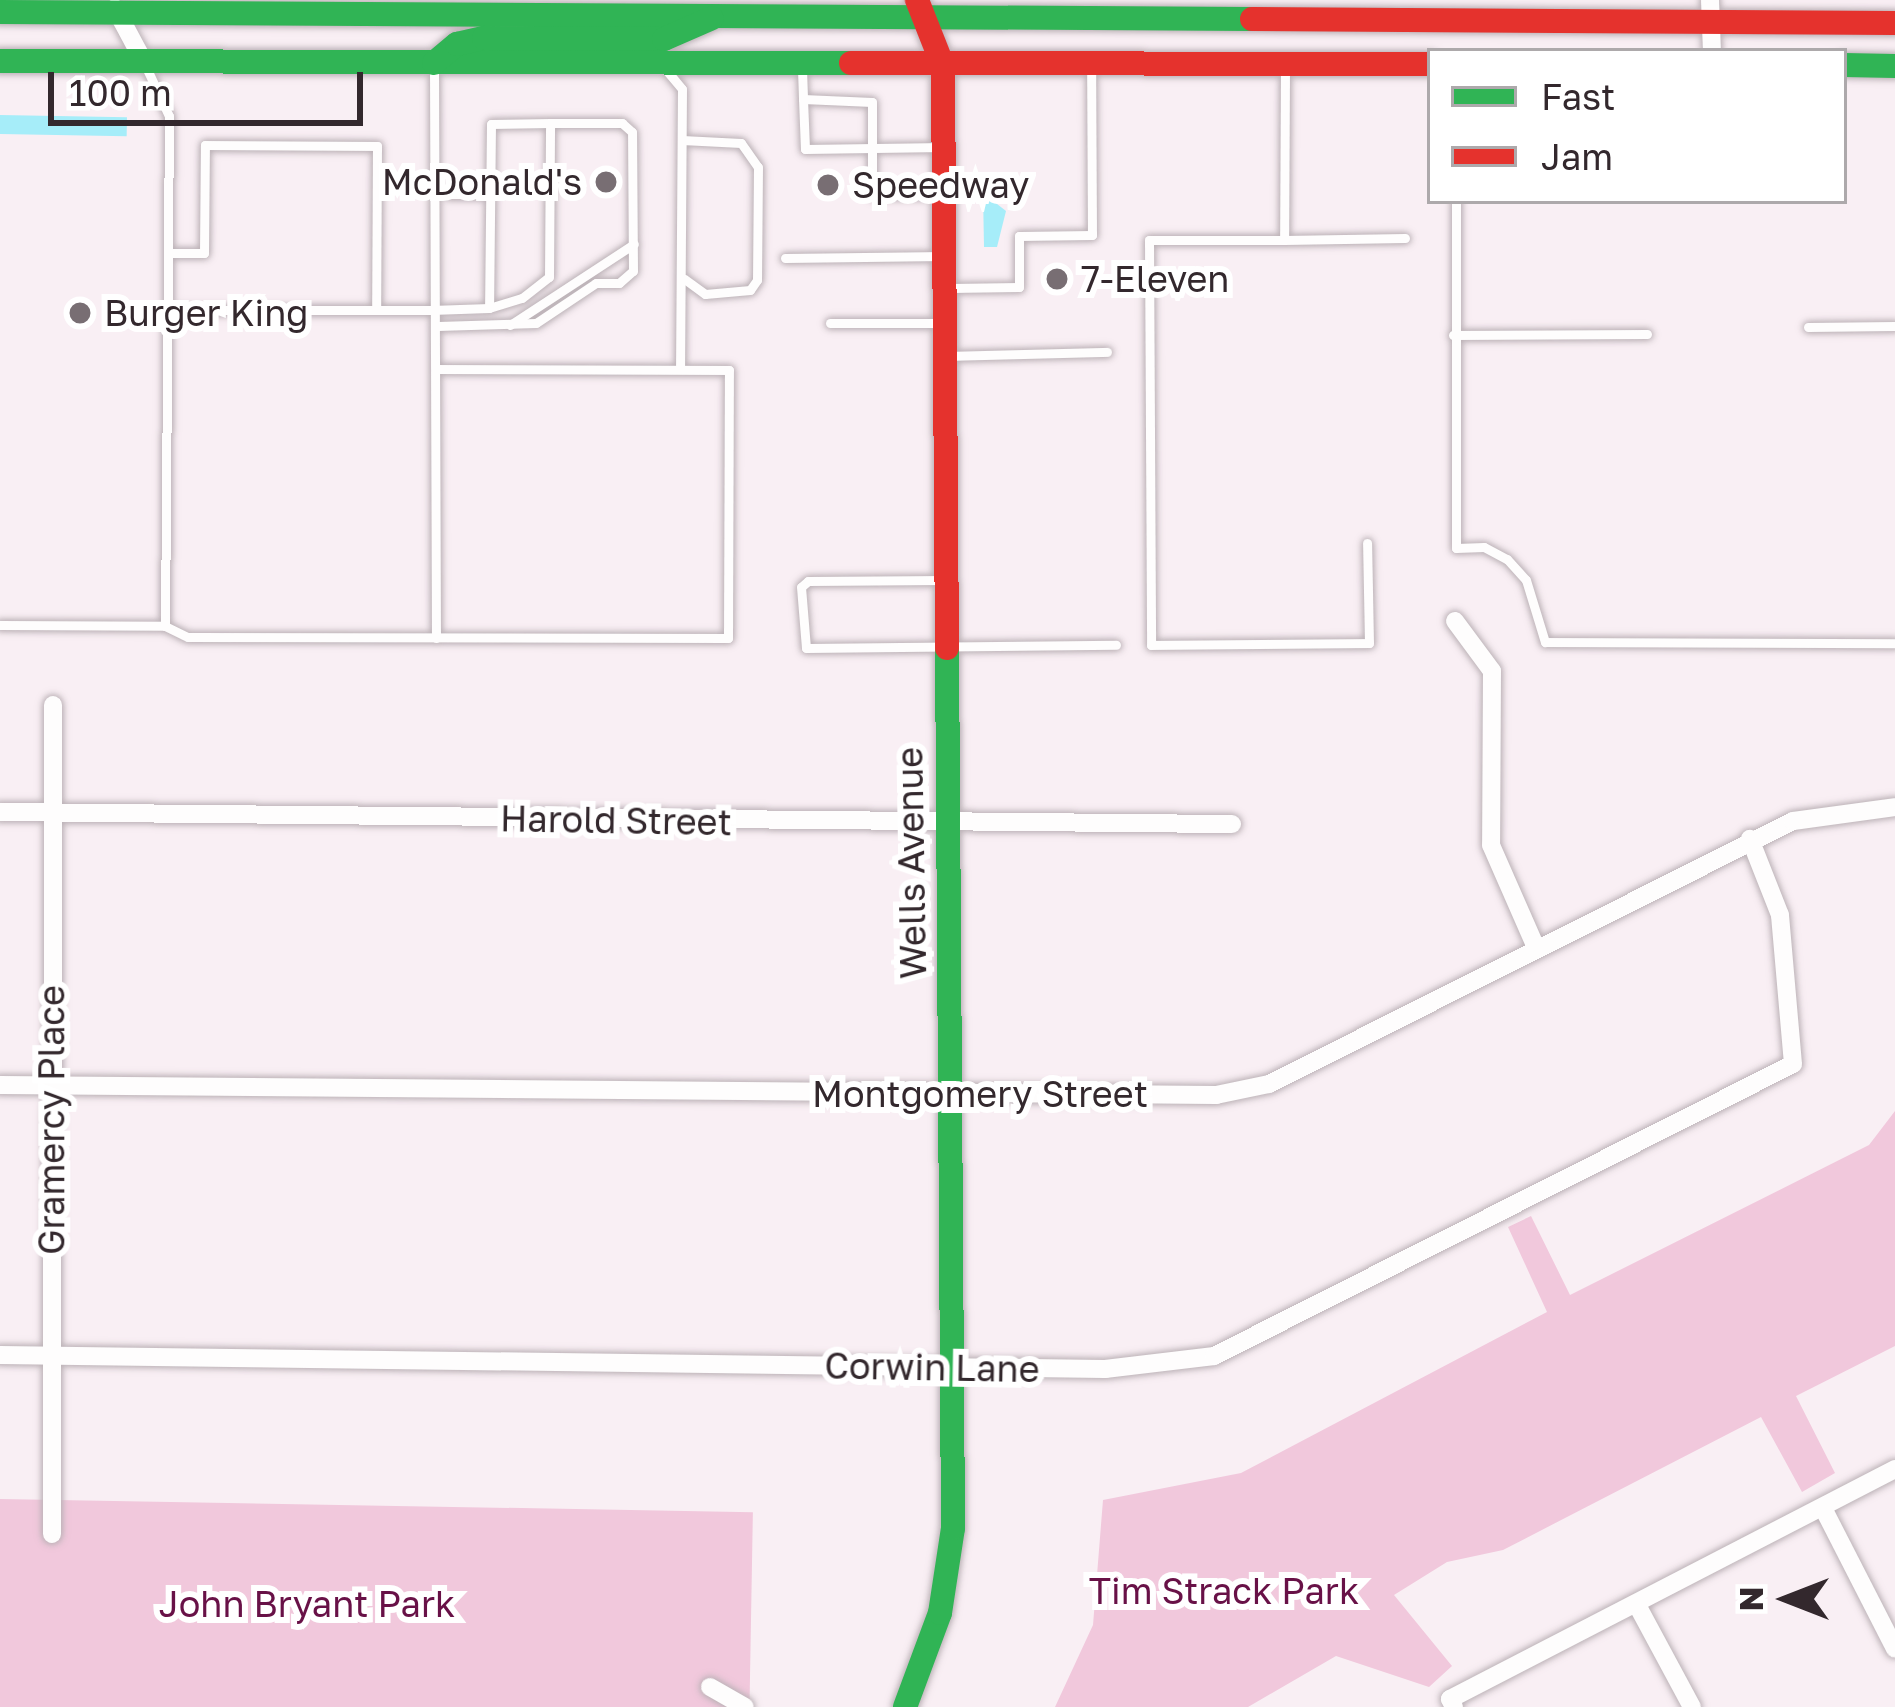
<!DOCTYPE html>
<style>
body{margin:0}
#map{position:relative;width:1895px;height:1707px;overflow:hidden;background:#f9eff4;font-family:"Golos Text",sans-serif}
div>[style]{position:absolute}
.green>*{inset:0;background:#f1c8dc;transform-origin:0 0}
.water>*{inset:0;background:#a6edf9;transform-origin:0 0}
.roads{filter:drop-shadow(0 0 3px #bcb2b7) drop-shadow(0 0 3px #bcb2b7)}
.lane>*{height:9px;margin:-4.5px;padding:0 4.5px;transform-origin:4.5px;border-radius:4.5px;background:#fefdfd}
.street>*{height:18px;margin:-9px;padding:0 9px;transform-origin:9px;border-radius:9px;background:#fefdfd}
.fast>*{height:24px;margin:-12px;padding:0 12px;transform-origin:12px;border-radius:12px;background:#30b455}
.jam>*{height:24px;margin:-12px;padding:0 12px;transform-origin:12px;border-radius:12px;background:#e5322d}
.dots>*{width:33px;height:33px;translate:-50% -50%;box-sizing:border-box;border:6px solid #fff;border-radius:50%}
span{translate:-50% -50%;white-space:nowrap;text-align:center;line-height:1.15;-webkit-text-stroke:12px #fff;paint-order:stroke}
.poi-label{font-size:36px;color:#33282d}
.right{translate:-100% -50%;text-align:right}
.left{translate:0 -50%;text-align:left}
.street-label{font-size:36px;color:#33282d}
.park-label{font-size:36px;color:#681147}
.legend{position:absolute;left:1427px;top:48px;width:420px;height:156px;box-sizing:border-box;background:#fff;border:3px solid #ada9ab;margin:0;padding:15px 21px;list-style:none;font-size:36px;color:#33282d}
.legend li{display:flex;align-items:center;gap:24px;height:60px}
.legend b{width:60px;border:3px solid #ada9ab}
.north{position:absolute;left:1727px;top:1539px;width:120px;height:120px;-webkit-text-stroke:9px #fff;paint-order:stroke;rotate:270deg;font-size:33px;font-weight:700;line-height:48px;text-align:center;color:#33282d}
.north::after{content:'';display:block;margin:auto;width:42px;height:54px;background:#33282d;clip-path:polygon(50% 0,100% 100%,50% 72%,0 100%)}
.scale{position:absolute;left:48px;top:72px;width:315px;height:54px;box-sizing:border-box;border:6px solid #33282d;border-top:0;padding-left:15px;font-size:36px;line-height:42px;white-space:nowrap;color:#33282d;-webkit-text-stroke:9px #fff;paint-order:stroke}
</style>
<div id="map">
<div class="green">
<i style="clip-path:polygon(1895px 1111px,1895px 1346px,1796px 1396px,1835px 1473px,1802px 1492px,1761px 1417px,1503px 1550px,1447px 1562px,1394px 1595px,1452px 1666px,1429px 1687px,1336px 1656px,1248px 1707px,1055px 1707px,1093px 1625px,1103px 1500px,1241px 1473px,1547px 1312px,1508px 1227px,1531px 1216px,1570px 1295px,1869px 1145px)"></i>
<i style="left:0;top:1499px;width:753px;height:208px;rotate:1deg"></i>
</div>
<div class="water">
<i style="left:0;top:115px;width:127px;height:19px;rotate:1deg"></i>
<i style="clip-path:polygon(983px 193px,1006px 211px,997px 247px,984px 247px)"></i>
</div>
<div class="roads">
<div class="lane">
<i style="left:146px;top:67px;width:54px;rotate:64.9deg"></i>
<i style="left:169px;top:116px;width:510px;rotate:90.45deg"></i>
<i style="left:434px;top:69px;width:569px;rotate:89.8deg"></i>
<i style="left:802px;top:69px;width:30px;rotate:88deg"></i>
<i style="left:803px;top:99px;width:69px;rotate:2.5deg"></i>
<i style="left:872px;top:102px;width:92px;rotate:90deg"></i>
<i style="left:872px;top:194px;width:66px"></i>
<i style="left:1285px;top:70px;width:170px;rotate:90.3deg"></i>
<i style="left:1284px;top:240px;width:135px;rotate:180deg"></i>
<i style="left:1149px;top:240px;width:405px;rotate:89.7deg"></i>
<i style="left:1151px;top:645px;width:218px;rotate:-0.5deg"></i>
<i style="left:1369px;top:643px;width:100px;rotate:-91.1deg"></i>
<i style="left:667px;top:71px;width:23px;rotate:50deg"></i>
<i style="left:682px;top:89px;width:280px;rotate:90.4deg"></i>
<i style="left:803px;top:99px;width:50px;rotate:87.7deg"></i>
<i style="left:805px;top:149px;width:139px;rotate:-0.8deg"></i>
<i style="left:682px;top:140px;width:59px;rotate:2.9deg"></i>
<i style="left:741px;top:143px;width:29px;rotate:55deg"></i>
<i style="left:758px;top:167px;width:113px;rotate:90.5deg"></i>
<i style="left:757px;top:280px;width:12px;rotate:125deg"></i>
<i style="left:750px;top:290px;width:45px;rotate:174.9deg"></i>
<i style="left:705px;top:294px;width:26px;rotate:-144deg"></i>
<i style="left:433px;top:185px;width:19px;rotate:28deg"></i>
<i style="left:450px;top:194px;width:40px"></i>
<i style="left:1456px;top:201px;width:347px;rotate:90deg"></i>
<i style="left:1456px;top:548px;width:28px;rotate:-2deg"></i>
<i style="left:1484px;top:547px;width:26px;rotate:28deg"></i>
<i style="left:1507px;top:559px;width:28px;rotate:48deg"></i>
<i style="left:1526px;top:580px;width:65px;rotate:73deg"></i>
<i style="left:1545px;top:642px;width:350px;rotate:0.2deg"></i>
<i style="left:1284px;top:240px;width:121px;rotate:-0.9deg"></i>
<i style="left:168px;top:253px;width:36px"></i>
<i style="left:204px;top:253px;width:108px;rotate:-89.5deg"></i>
<i style="left:205px;top:145px;width:172px;rotate:0.3deg"></i>
<i style="left:377px;top:146px;width:164px;rotate:90.3deg"></i>
<i style="left:785px;top:258px;width:159px;rotate:-0.7deg"></i>
<i style="left:950px;top:288px;width:69px;rotate:-0.8deg"></i>
<i style="left:1019px;top:287px;width:51px;rotate:-90deg"></i>
<i style="left:1019px;top:236px;width:73px;rotate:-0.8deg"></i>
<i style="left:1092px;top:235px;width:166px;rotate:-90.3deg"></i>
<i style="left:168px;top:310px;width:263px"></i>
<i style="left:431px;top:310px;width:58px;rotate:-2deg"></i>
<i style="left:489px;top:308px;width:34px;rotate:-17deg"></i>
<i style="left:522px;top:298px;width:34px;rotate:-38deg"></i>
<i style="left:549px;top:277px;width:154px;rotate:-89.6deg"></i>
<i style="left:550px;top:123px;width:59px;rotate:179deg"></i>
<i style="left:491px;top:124px;width:184px;rotate:90.6deg"></i>
<i style="left:830px;top:323px;width:114px"></i>
<i style="left:510px;top:325px;width:148px;rotate:-33.2deg"></i>
<i style="left:438px;top:326px;width:98px;rotate:-1.8deg"></i>
<i style="left:536px;top:323px;width:72px;rotate:-33.7deg"></i>
<i style="left:596px;top:283px;width:23px"></i>
<i style="left:619px;top:283px;width:18px;rotate:-41deg"></i>
<i style="left:633px;top:271px;width:139px;rotate:-90.4deg"></i>
<i style="left:632px;top:132px;width:13px;rotate:-138deg"></i>
<i style="left:622px;top:123px;width:72px;rotate:180deg"></i>
<i style="left:1808px;top:327px;width:87px;rotate:-0.7deg"></i>
<i style="left:1453px;top:335px;width:194px;rotate:-0.3deg"></i>
<i style="left:950px;top:356px;width:157px;rotate:-1.5deg"></i>
<i style="left:944px;top:580px;width:136px;rotate:179.6deg"></i>
<i style="left:808px;top:581px;width:9px;rotate:139deg"></i>
<i style="left:801px;top:587px;width:61px;rotate:85.3deg"></i>
<i style="left:806px;top:648px;width:310px;rotate:-0.6deg"></i>
<i style="left:0;top:625px;width:165px;rotate:0.3deg"></i>
<i style="left:165px;top:626px;width:25px;rotate:26deg"></i>
<i style="left:188px;top:637px;width:540px;rotate:0.11deg"></i>
<i style="left:728px;top:638px;width:268px;rotate:-89.8deg"></i>
<i style="left:729px;top:370px;width:291px;rotate:-179.8deg"></i>
</div>
<div class="street">
<i style="left:1710px;top:0;width:51px;rotate:87.8deg"></i>
<i style="left:115px;top:8px;width:61px;rotate:61.8deg"></i>
<i style="left:1455px;top:621px;width:62px;rotate:53.5deg"></i>
<i style="left:1492px;top:671px;width:174px;rotate:90.3deg"></i>
<i style="left:1491px;top:845px;width:109px;rotate:66.3deg"></i>
<i style="left:0;top:812px;width:1232px;rotate:0.56deg"></i>
<i style="left:0;top:1085px;width:1216px;rotate:0.47deg"></i>
<i style="left:1216px;top:1095px;width:54px;rotate:-11.7deg"></i>
<i style="left:1269px;top:1084px;width:586px;rotate:-26.65deg"></i>
<i style="left:1793px;top:821px;width:103px;rotate:-7.8deg"></i>
<i style="left:0;top:1355px;width:1105px;rotate:0.73deg"></i>
<i style="left:1105px;top:1369px;width:110px;rotate:-6.8deg"></i>
<i style="left:1214px;top:1356px;width:648px;rotate:-26.76deg"></i>
<i style="left:1793px;top:1064px;width:150px;rotate:-95deg"></i>
<i style="left:1780px;top:915px;width:82px;rotate:-111.5deg"></i>
<i style="left:1823px;top:1508px;width:158px;rotate:62.9deg"></i>
<i style="left:52px;top:1534px;width:829px;rotate:-89.93deg"></i>
<i style="left:1637px;top:1605px;width:116px;rotate:61.7deg"></i>
<i style="left:710px;top:1687px;width:40px;rotate:29.7deg"></i>
<i style="left:1454px;top:1707px;width:9px;rotate:-117deg"></i>
<i style="left:1450px;top:1699px;width:501px;rotate:-27.33deg"></i>
</div>
<div class="fast">
<i style="left:0;top:12px;width:1252px;rotate:0.32deg"></i>
<i style="left:0;top:61px;width:851px;rotate:0.13deg"></i>
<i style="left:434px;top:63px;width:30px;rotate:-40deg"></i>
<i style="left:457px;top:44px;width:28px;rotate:-13deg"></i>
<i style="left:484px;top:38px;width:180px;rotate:0.3deg"></i>
<i style="left:664px;top:39px;width:52px;rotate:-23.6deg"></i>
<i style="left:1844px;top:65px;width:51px;rotate:1.1deg"></i>
<i style="left:905px;top:1707px;width:100px;rotate:-69.6deg"></i>
<i style="left:940px;top:1613px;width:86px;rotate:-81.3deg"></i>
<i style="left:953px;top:1528px;width:880px;rotate:-90.39deg"></i>
</div>
<div class="jam">
<i style="left:917px;top:0;width:71px;rotate:68.5deg"></i>
<i style="left:943px;top:66px;width:582px;rotate:89.61deg"></i>
<i style="left:1252px;top:19px;width:643px;rotate:0.36deg"></i>
<i style="left:851px;top:63px;width:579px;rotate:0.1deg"></i>
</div>
</div>
<div class="dots">
<i style="left:606px;top:182px;background:#786e73"></i>
<i style="left:828px;top:185px;background:#786e73"></i>
<i style="left:1057px;top:279px;background:#786e73"></i>
<i style="left:80px;top:313px;background:#786e73"></i>
</div>
<div class="poi-label">
<span class="right" style="left:582px;top:182px">McDonald's</span>
<span class="left" style="left:852px;top:185px">Speedway</span>
<span class="left" style="left:1081px;top:279px">7-Eleven</span>
<span class="left" style="left:104px;top:313px">Burger King</span>
</div>
<div class="street-label">
<span style="left:616px;top:820px;rotate:1deg">Harold Street</span>
<span style="left:911px;top:863px;rotate:-91deg">Wells Avenue</span>
<span style="left:980px;top:1094px">Montgomery Street</span>
<span style="left:51px;top:1120px;rotate:-90deg">Gramercy Place</span>
<span style="left:932px;top:1367px;rotate:1deg">Corwin Lane</span>
</div>
<div class="park-label">
<span style="left:1224px;top:1591px">Tim Strack Park</span>
<span style="left:307px;top:1604px">John Bryant Park</span>
</div>
<ul class="legend">
<li><b style="height:15px;background:#30b455"></b>Fast</li>
<li><b style="height:15px;background:#e5322d"></b>Jam</li>
</ul>
<div class="north">N</div>
<div class="scale">100 m</div>
</div>
